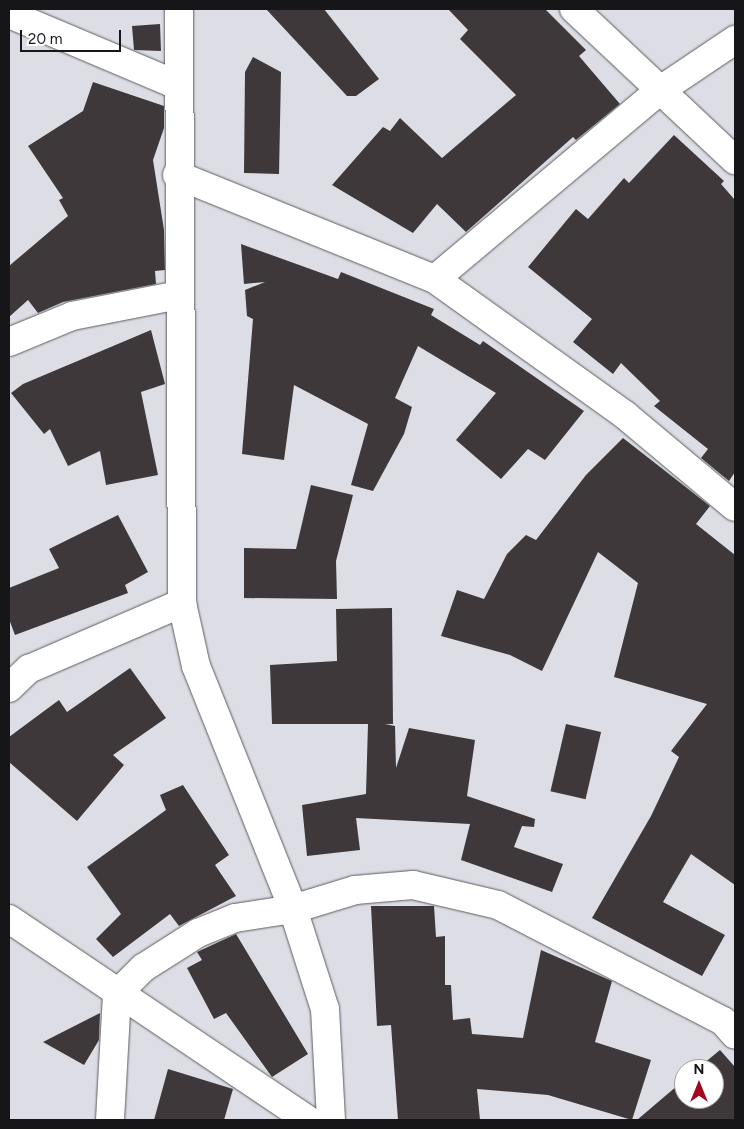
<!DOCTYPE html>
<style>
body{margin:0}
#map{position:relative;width:744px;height:1129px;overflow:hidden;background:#dddde5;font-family:Figtree,sans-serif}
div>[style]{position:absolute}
.building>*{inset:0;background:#3e383a;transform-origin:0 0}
.roads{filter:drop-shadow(0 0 1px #5b5c62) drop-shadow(0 0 1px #5b5c62)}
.minor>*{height:28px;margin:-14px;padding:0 14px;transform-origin:14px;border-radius:14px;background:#fff}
span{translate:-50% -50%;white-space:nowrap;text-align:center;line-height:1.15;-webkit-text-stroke:5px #fff;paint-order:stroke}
.frame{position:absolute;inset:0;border:10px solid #161619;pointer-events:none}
.north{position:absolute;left:674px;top:1059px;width:50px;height:50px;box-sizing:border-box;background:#fff;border:1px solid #a2a2a3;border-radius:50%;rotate:0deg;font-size:14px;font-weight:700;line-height:20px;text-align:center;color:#161619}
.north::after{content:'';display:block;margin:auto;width:18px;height:22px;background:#a3071e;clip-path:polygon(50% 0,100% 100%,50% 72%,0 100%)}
.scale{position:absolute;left:20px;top:30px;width:101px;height:22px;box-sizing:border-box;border:2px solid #161619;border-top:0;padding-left:6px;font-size:15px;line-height:18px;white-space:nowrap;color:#161619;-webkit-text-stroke:4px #fff;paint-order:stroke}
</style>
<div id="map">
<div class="building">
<i style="clip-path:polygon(266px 9px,324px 9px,379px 79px,356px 96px,347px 96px)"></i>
<i style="clip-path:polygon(448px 9px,545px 9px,586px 50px,579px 56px,620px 104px,576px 140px,573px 137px,466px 232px,437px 204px,413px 233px,332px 185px,383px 127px,390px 131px,400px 118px,442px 158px,516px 95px,460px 39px,468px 30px)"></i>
<i style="clip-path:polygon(160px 24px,161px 51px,134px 50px,132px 26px)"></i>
<i style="clip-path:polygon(253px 57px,281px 72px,279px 174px,244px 173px,245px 72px)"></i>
<i style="clip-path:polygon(93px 82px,164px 106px,164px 128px,153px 160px,164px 230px,165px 270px,155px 271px,156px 284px,63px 302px,38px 313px,28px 300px,9px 317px,9px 266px,68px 216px,59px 200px,63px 198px,28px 146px,83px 111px)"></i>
<i style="clip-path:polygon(674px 135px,724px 181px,721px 184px,735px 200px,735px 472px,729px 481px,701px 458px,708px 449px,654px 406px,660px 401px,621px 363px,613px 374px,573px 342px,592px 319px,528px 267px,576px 209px,588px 219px,624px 178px,629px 183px)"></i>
<i style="clip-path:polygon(241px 244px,338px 279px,341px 272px,434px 309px,431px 315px,480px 345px,483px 341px,584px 411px,545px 460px,528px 449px,501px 479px,456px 440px,496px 393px,418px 346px,395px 398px,412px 407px,404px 434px,373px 491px,351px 485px,368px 424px,294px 385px,284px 460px,242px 454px,253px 319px,247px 316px,245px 290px,265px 282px,244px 284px)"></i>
<i style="clip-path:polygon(151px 330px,165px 384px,141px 392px,158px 475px,106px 485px,100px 451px,68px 466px,50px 429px,44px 434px,11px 393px,23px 384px)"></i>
<i style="clip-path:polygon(623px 438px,710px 506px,696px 524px,735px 555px,735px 885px,691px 854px,663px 902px,725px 935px,702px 976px,592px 918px,651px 816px,679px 757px,671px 751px,707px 704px,614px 677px,638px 583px,598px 552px,542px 671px,510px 655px,441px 636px,457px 590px,484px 599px,507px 554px,526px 535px,536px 540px,586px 475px)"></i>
<i style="clip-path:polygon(311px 485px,353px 495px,336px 561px,337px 599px,244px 598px,244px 548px,296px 549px)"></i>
<i style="clip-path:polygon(118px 515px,148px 572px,125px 585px,128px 593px,15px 635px,9px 619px,9px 588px,59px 568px,49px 549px)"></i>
<i style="clip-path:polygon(392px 608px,393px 724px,385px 724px,395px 726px,396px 768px,409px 728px,475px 740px,467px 796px,535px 819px,534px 827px,522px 826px,514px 847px,563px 864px,552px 892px,461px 860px,470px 824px,356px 818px,360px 850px,307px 856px,302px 805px,366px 794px,368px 724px,272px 724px,270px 665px,337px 661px,336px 609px)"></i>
<i style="clip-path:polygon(130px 668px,166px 718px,113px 755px,124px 765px,77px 821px,9px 762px,9px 737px,59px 700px,67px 712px)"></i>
<i style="left:566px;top:724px;width:36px;height:69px;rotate:13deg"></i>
<i style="clip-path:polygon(183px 785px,229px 855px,215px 865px,236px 896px,179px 926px,170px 914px,113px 957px,96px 939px,121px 914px,87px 867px,166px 810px,160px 795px)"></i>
<i style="clip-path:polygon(371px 906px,434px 906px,436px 937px,445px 936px,445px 985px,451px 985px,453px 1020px,470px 1018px,472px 1034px,523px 1038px,541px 950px,612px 981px,595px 1042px,651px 1060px,632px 1120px,548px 1095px,477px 1089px,480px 1120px,398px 1120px,391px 1025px,377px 1026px)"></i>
<i style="clip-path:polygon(236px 934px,308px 1054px,272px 1077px,226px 1013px,214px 1019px,187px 968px,202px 960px,197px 952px)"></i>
<i style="clip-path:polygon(100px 1013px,99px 1040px,84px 1065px,43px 1042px)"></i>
<i style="clip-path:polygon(720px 1050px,735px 1067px,735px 1120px,637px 1120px,684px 1080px,684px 1099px,714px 1099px,714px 1069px,697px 1069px)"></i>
<i style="clip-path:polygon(168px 1069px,233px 1089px,224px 1120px,154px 1120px)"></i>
</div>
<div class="roads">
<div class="minor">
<i style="left:574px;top:9px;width:221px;rotate:43.2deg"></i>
<i style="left:9px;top:14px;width:182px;rotate:22.9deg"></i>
<i style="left:177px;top:175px;width:278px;rotate:22deg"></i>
<i style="left:435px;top:279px;width:234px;rotate:35.6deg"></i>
<i style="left:625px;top:415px;width:143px;rotate:39.9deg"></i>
<i style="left:435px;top:279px;width:292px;rotate:-40deg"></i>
<i style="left:659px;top:91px;width:92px;rotate:-33.9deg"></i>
<i style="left:9px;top:342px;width:68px;rotate:-22.4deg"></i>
<i style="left:72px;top:316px;width:109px;rotate:-11.1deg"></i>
<i style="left:182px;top:603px;width:65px;rotate:77.5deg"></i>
<i style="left:196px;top:666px;width:262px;rotate:68.2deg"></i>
<i style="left:293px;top:909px;width:105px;rotate:72.3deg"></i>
<i style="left:325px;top:1009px;width:111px;rotate:86.9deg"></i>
<i style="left:9px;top:688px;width:28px;rotate:-44deg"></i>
<i style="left:29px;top:669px;width:167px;rotate:-23.3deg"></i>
<i style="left:182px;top:603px;width:594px;rotate:-90.29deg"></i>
<i style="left:9px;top:919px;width:360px;rotate:33.9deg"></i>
<i style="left:110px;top:1120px;width:126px;rotate:-86.8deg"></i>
<i style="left:117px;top:994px;width:37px;rotate:-45deg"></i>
<i style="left:143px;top:968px;width:65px;rotate:-32.5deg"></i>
<i style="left:198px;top:933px;width:40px;rotate:-22deg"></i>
<i style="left:235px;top:918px;width:59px;rotate:-8.8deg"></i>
<i style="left:293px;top:909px;width:65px;rotate:-17deg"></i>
<i style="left:355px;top:890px;width:58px;rotate:-4.9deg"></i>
<i style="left:413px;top:885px;width:87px;rotate:13.2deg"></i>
<i style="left:498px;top:905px;width:253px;rotate:27.3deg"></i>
<i style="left:723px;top:1021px;width:18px;rotate:49deg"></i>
</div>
</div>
<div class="frame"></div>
<div class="north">N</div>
<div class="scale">20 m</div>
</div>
